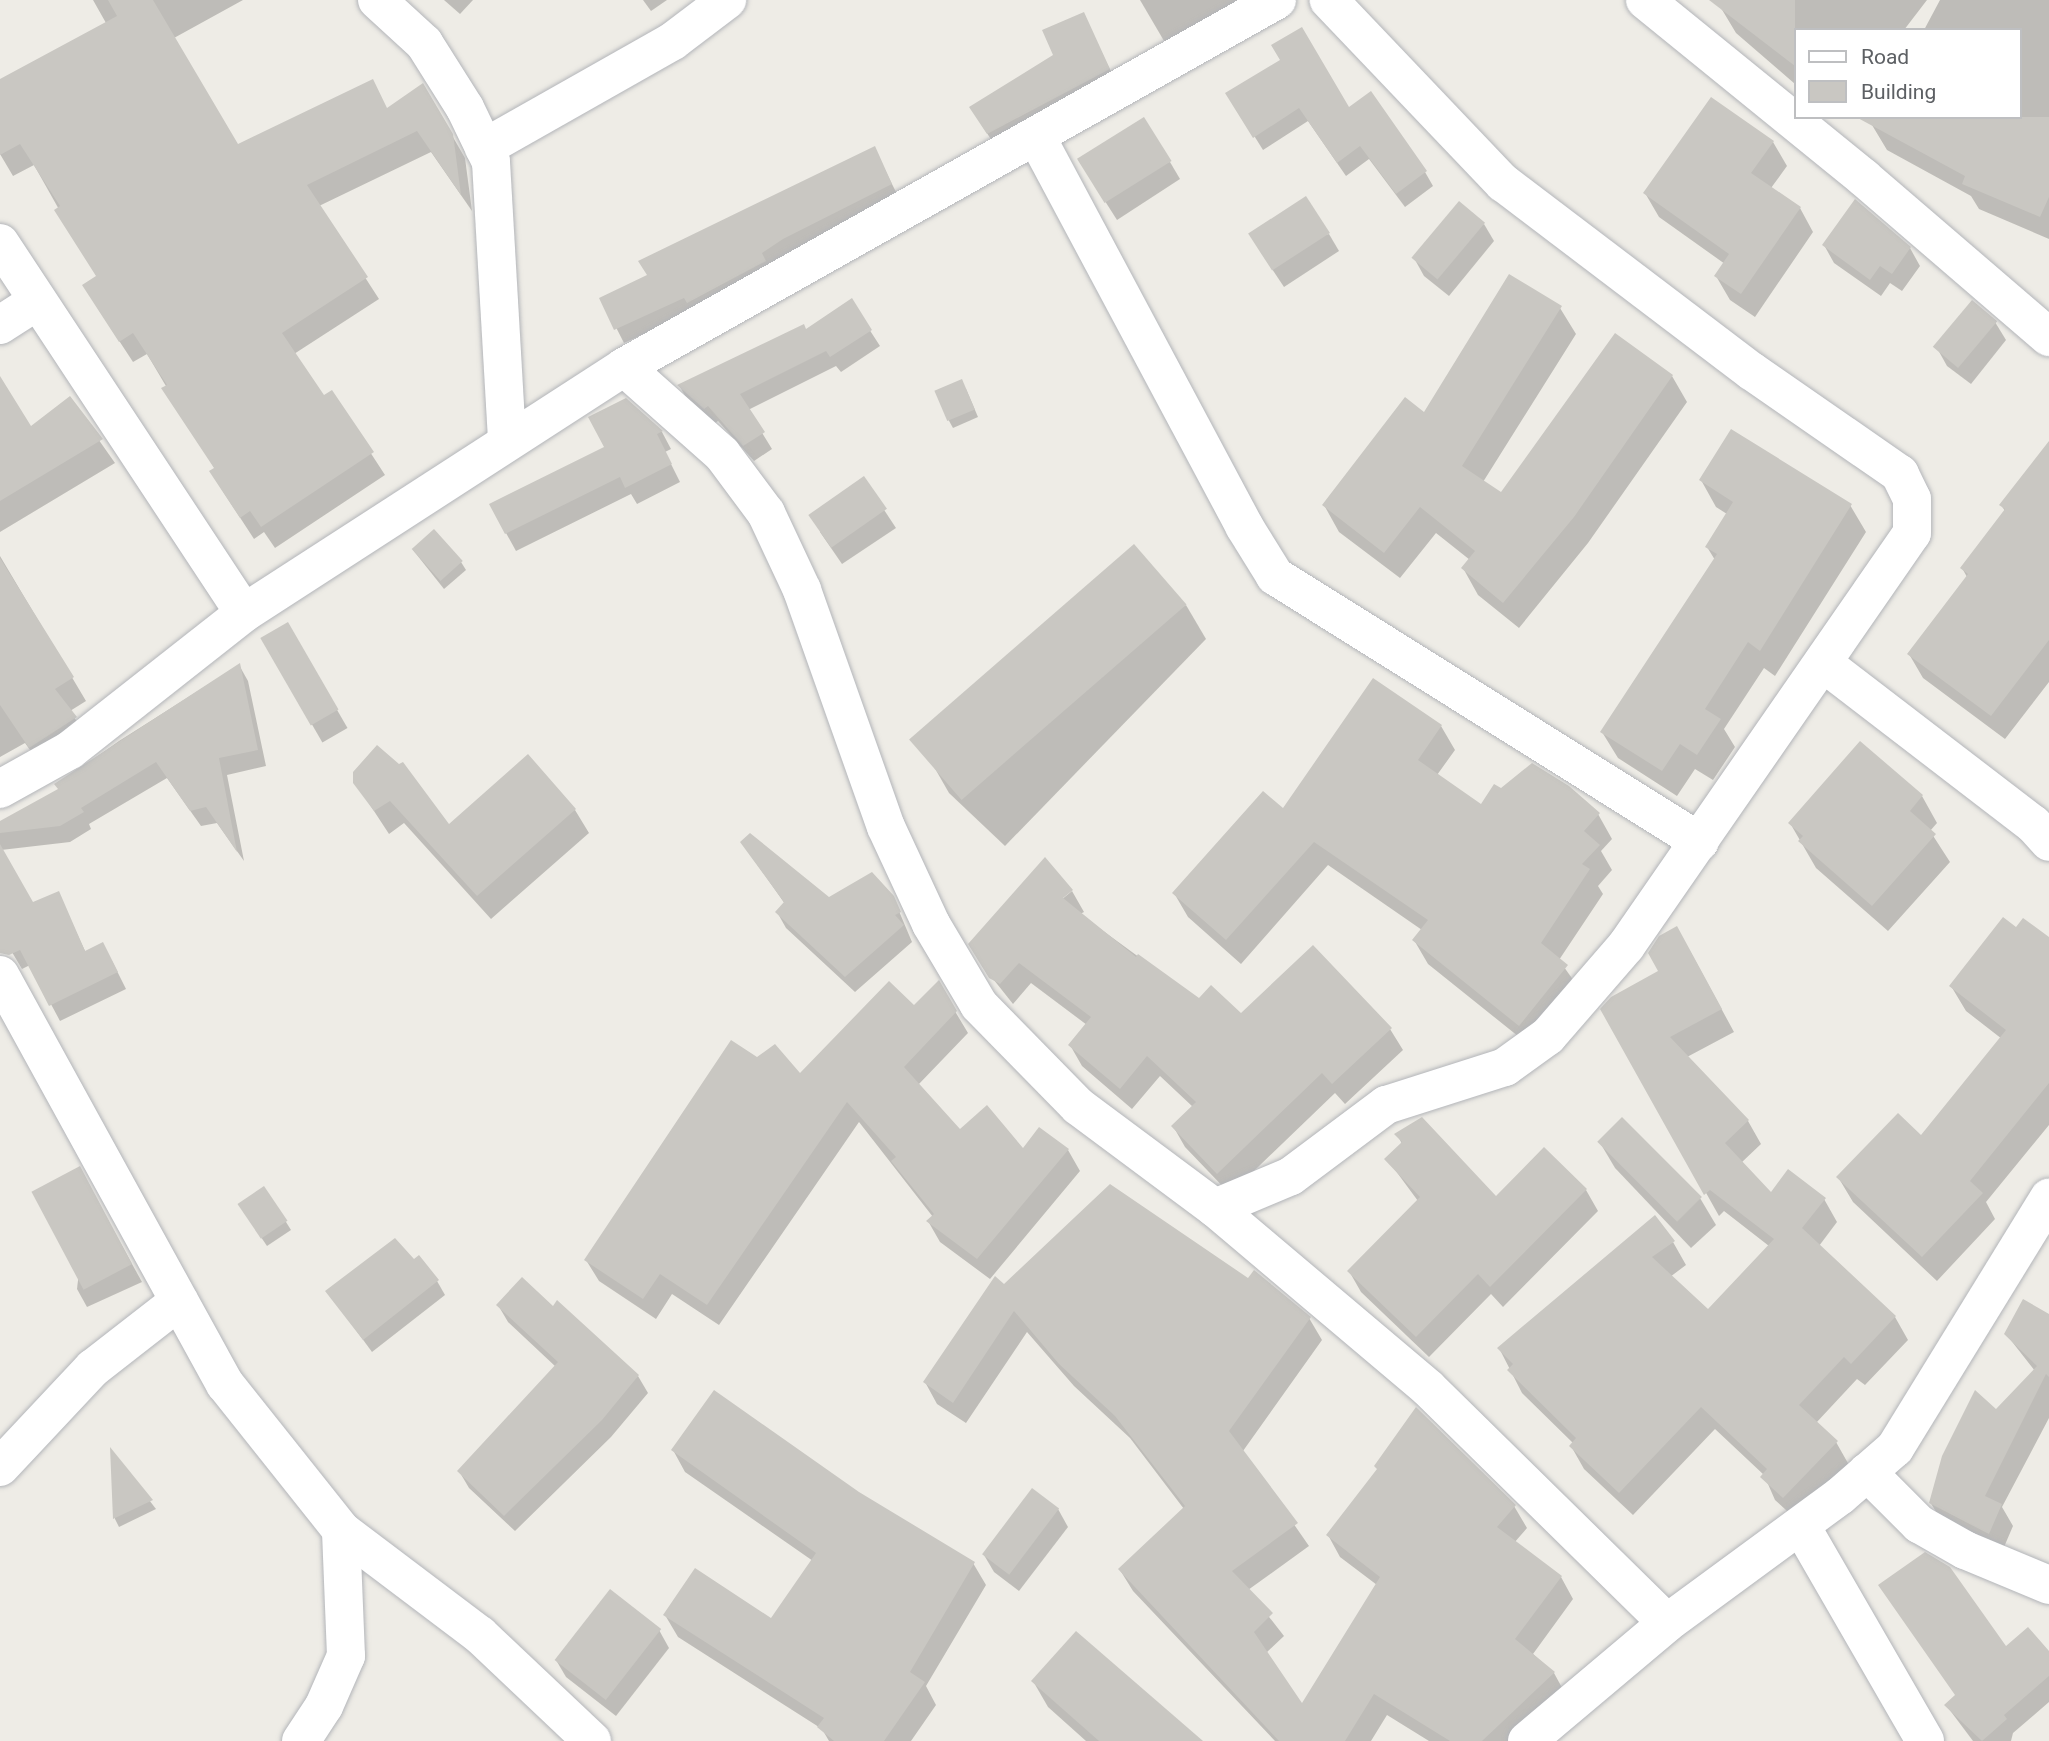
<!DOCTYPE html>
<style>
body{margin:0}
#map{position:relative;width:2049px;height:1741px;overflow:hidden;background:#eeece6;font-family:Roboto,sans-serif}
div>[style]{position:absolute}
.shadow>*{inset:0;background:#0003;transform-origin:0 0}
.building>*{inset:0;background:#c9c7c2;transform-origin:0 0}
.roads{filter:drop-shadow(0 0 2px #b3b5b9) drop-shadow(0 0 2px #b3b5b9)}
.minor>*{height:38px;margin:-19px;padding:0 19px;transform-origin:19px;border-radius:19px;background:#fff}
span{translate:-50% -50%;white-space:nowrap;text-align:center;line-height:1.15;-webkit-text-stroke:5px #fff;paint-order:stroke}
.legend{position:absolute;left:1794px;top:28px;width:228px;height:91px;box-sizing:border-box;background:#fff;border:2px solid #bebfc1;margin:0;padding:9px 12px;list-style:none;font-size:21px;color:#5d6064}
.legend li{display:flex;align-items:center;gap:14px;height:35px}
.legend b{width:35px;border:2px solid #bebfc1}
</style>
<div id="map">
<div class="shadow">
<i style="clip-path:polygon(93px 0,243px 0,174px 38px,237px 146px,387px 109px,423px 85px,465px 158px,472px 211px,431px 152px,319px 206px,379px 299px,294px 354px,323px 398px,331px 392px,385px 475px,275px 548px,264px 532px,254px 539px,224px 493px,211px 472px,215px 469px,147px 354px,133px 362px,97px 307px,97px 277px,34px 165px,13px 176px,0 154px,0 81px,106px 23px)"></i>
<i style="clip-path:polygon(444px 0,473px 0,460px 14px)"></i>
<i style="clip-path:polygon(643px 0,667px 0,651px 11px)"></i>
<i style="clip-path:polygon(1140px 0,1242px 0,1167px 46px)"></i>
<i style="clip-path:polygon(1728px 0,1927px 0,1904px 30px,1795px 30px,1795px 84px,1736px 33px,1721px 8px)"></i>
<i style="clip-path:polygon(1940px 0,2049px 0,2049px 239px,1979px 209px,1971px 196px,1887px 150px,1872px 125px,2019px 117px,2019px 30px,1924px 30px)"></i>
<i style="clip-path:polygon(1083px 14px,1118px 86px,998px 150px,981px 124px,1056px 55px)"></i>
<i style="clip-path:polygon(1228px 94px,1349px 110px,1425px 172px,1433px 186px,1405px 207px,1369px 159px,1346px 176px,1308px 121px,1263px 150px)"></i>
<i style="clip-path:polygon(1773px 142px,1787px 166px,1771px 188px,1800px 208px,1813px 232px,1755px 317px,1730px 300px,1716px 276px,1725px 264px,1659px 217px,1645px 193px)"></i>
<i style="clip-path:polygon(874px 148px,899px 198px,694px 311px,624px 343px,601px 298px,649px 276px,640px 261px)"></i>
<i style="clip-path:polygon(1170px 162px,1180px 179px,1117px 220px,1089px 176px)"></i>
<i style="clip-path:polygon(1484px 224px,1494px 241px,1449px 296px,1424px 276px,1414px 258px)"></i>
<i style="clip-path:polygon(1329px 234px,1339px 251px,1284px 287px,1260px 251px)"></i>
<i style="clip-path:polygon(1824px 245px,1910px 248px,1920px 266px,1902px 291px,1890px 283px,1881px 296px,1834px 263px)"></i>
<i style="clip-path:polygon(851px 301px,880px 346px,841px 372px,836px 366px,748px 410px,772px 449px,754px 461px,718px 421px,714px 424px,688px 401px,679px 385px,805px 331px)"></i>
<i style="clip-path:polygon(1560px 308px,1576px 334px,1483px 482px,1502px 495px,1672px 376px,1687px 402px,1588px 543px,1519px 628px,1478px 595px,1463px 568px,1470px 560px,1436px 533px,1400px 578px,1339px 532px,1324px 505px,1424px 414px)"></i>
<i style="clip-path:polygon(1995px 322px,2006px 340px,1971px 384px,1947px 366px,1937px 348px)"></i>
<i style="clip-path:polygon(0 379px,30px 429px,70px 399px,115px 463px,0 532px)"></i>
<i style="clip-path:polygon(966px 389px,978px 417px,953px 428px,948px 419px)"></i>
<i style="clip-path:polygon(625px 400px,662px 432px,671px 449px,665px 452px,680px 482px,637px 504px,631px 494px,516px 551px,506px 533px,607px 448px)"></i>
<i style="clip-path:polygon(2049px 443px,2049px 682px,2005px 739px,1923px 678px,1909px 654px,1967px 577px,1962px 568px,2005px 511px,2001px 505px)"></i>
<i style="clip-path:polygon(863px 478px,896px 528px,842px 564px,820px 532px)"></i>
<i style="clip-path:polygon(1701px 480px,1850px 505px,1866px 532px,1775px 676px,1764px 668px,1724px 729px,1735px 747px,1713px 780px,1695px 769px,1677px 796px,1618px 758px,1602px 732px,1715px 560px,1707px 547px,1727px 514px,1716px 507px)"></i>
<i style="clip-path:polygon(413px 550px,461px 562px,466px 570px,444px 589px)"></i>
<i style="clip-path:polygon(0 556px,86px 701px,70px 711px,89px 740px,44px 769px,25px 743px,0 757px)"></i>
<i style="clip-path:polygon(1186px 605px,1206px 639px,1005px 846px,949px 793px,929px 758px)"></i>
<i style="left:288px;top:625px;width:119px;height:29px;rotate:60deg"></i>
<i style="clip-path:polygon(239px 665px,248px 681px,266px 766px,227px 775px,244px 861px,217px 823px,201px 826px,167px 778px,89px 824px,91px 829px,70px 842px,1px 850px,32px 904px,58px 893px,86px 953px,112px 961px,126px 989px,60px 1021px,30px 965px,22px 969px,0 932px,0 823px,60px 789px,57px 785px,119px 741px)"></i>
<i style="clip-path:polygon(1441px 726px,1455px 750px,1437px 775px,1481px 806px,1501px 790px,1598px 814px,1612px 839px,1601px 851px,1612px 870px,1598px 886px,1603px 894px,1559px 960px,1581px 991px,1534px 1049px,1428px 964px,1414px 940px,1422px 930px,1328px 865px,1241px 964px,1188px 917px,1174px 893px,1283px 811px)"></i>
<i style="clip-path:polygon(355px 782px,448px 827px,575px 810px,589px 833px,491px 919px,404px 823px,389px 834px)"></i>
<i style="clip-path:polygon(1922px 796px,1937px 823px,1930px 831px,1950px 862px,1888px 931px,1816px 868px,1790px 823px)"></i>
<i style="clip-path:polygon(742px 843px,829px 899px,893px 897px,912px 942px,855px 992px,786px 928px,777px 912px,785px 904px)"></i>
<i style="clip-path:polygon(1072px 891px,1084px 912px,1080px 914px,1199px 1001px,1241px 1016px,1390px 1029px,1403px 1050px,1345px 1104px,1335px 1093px,1230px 1194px,1185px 1147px,1173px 1126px,1193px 1107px,1160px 1076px,1132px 1109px,1082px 1066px,1070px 1045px,1087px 1025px,1031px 983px,1013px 1004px,982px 965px)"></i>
<i style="clip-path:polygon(2016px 930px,2049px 941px,2049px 1125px,1986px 1202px,1995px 1219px,1937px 1281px,1853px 1202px,1838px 1177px,1921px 1137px,2002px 1039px,1966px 1011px,1951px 986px)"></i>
<i style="clip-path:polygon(1690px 951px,1734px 1032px,1687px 1057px,1748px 1121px,1761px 1144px,1741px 1163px,1771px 1194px,1824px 1199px,1837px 1222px,1819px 1246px,1895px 1317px,1908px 1340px,1865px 1385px,1857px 1379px,1816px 1423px,1836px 1442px,1849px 1465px,1797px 1520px,1775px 1500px,1764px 1475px,1715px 1429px,1633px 1515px,1584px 1469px,1571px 1446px,1574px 1444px,1522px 1393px,1499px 1348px,1673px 1242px,1686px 1265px,1670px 1277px,1708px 1312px,1769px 1246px,1724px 1211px,1719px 1216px,1603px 1009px)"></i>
<i style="clip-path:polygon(938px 983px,968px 1033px,918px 1085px,960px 1131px,1023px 1151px,1039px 1129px,1068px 1150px,1080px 1171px,990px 1279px,940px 1242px,928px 1221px,933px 1217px,859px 1122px,719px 1325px,672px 1294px,656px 1319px,599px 1281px,586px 1260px,757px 1059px,800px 1076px,914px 1007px)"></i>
<i style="clip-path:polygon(1421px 1119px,1496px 1198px,1586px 1190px,1598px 1211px,1503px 1307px,1491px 1294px,1429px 1357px,1361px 1292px,1349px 1271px,1418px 1201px,1387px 1159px,1402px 1144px,1397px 1134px)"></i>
<i style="clip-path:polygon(1599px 1141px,1700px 1198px,1716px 1225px,1691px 1248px,1615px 1168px)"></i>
<i style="clip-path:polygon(89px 1186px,142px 1282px,87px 1307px,77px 1289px)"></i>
<i style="clip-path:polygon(244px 1212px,286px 1222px,291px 1230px,267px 1246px)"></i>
<i style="clip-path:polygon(413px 1261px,437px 1281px,445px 1295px,372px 1352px,328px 1292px)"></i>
<i style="clip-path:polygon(1248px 1281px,1309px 1318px,1322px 1340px,1243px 1451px,1309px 1546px,1248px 1590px,1284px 1636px,1266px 1653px,1302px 1706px,1377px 1585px,1340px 1557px,1328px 1535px,1514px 1506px,1527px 1528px,1514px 1543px,1561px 1577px,1573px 1599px,1533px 1654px,1554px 1673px,1566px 1695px,1516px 1741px,1429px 1741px,1387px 1715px,1371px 1741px,1275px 1741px,1133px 1591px,1120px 1570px,1184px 1509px,1130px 1438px,1074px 1386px,1027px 1332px,966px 1423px,937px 1404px,925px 1382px,1004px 1286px)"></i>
<i style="clip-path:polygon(498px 1305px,553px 1309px,638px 1376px,648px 1393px,611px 1437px,515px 1531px,469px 1488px,459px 1471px,556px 1367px,508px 1322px)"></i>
<i style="clip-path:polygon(2049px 1316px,2049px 1418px,2002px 1507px,2013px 1526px,2001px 1554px,1943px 1523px,1930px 1502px,1996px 1412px,2035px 1371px,2006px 1334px)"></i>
<i style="clip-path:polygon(673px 1450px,858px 1493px,973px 1563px,986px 1585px,926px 1686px,936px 1705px,911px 1741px,829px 1741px,822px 1729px,678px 1637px,665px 1615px,772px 1620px,813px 1561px,685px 1472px)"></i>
<i style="clip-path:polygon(112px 1452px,156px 1509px,119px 1527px,115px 1519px)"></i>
<i style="clip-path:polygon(1058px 1509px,1068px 1527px,1019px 1591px,994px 1572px,984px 1555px)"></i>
<i style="clip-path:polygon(659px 1630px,669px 1648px,616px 1716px,566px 1677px,556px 1660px)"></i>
<i style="clip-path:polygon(2005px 1649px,2049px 1654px,2049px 1702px,2013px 1733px,2011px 1741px,1973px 1741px,1946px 1705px)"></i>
<i style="clip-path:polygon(1033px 1681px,1200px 1741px,1086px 1741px,1048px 1707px)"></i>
</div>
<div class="building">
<i style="clip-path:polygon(108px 0,153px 0,238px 144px,373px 79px,387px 108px,423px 83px,453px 134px,461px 195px,417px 131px,307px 185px,368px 277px,282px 333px,324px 395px,332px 390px,374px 452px,261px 527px,250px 511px,240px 518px,209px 471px,214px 468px,161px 388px,167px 385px,133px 333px,119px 342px,82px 285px,96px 276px,54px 210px,60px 206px,20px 144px,0 155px,0 79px,117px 16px)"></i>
<i style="clip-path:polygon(1709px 0,1795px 0,1795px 66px)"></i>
<i style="clip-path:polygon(1084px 12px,1110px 69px,987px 134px,969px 107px,1053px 55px,1042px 30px)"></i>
<i style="clip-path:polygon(1302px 27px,1349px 107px,1371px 91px,1427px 171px,1396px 194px,1360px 146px,1337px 163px,1299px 108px,1253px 138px,1225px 93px,1280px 60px,1271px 45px)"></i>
<i style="clip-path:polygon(1711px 97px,1774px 141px,1751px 173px,1801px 207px,1741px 294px,1714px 276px,1729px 254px,1643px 193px)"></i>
<i style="left:1144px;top:117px;width:52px;height:79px;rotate:58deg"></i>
<i style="clip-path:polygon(1856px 117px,2049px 117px,2049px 197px,2040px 217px,1962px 184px,1965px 176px)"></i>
<i style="clip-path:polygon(875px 146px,892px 184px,783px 239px,762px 253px,766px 261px,687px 303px,684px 298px,614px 330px,599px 298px,647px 275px,638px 261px)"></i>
<i style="left:1306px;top:196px;width:44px;height:69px;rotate:57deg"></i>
<i style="clip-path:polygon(1855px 199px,1911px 247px,1892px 274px,1880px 266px,1870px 280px,1822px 245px)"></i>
<i style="left:1459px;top:201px;width:34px;height:74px;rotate:40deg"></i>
<i style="clip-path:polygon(1509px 274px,1562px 306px,1462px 466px,1501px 492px,1615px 333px,1673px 375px,1574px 517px,1503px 603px,1461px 568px,1475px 551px,1420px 507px,1384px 553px,1322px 505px,1405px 397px,1424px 412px)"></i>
<i style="clip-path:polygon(852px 298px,872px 330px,830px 357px,826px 351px,740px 394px,765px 432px,743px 446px,708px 406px,704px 409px,677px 385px,804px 324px,806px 329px)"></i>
<i style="left:1972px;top:300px;width:33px;height:61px;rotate:40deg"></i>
<i style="clip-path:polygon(0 376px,31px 426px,70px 396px,103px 439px,0 501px)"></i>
<i style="left:962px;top:379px;width:33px;height:30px;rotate:67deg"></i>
<i style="clip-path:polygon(626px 398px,663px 431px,657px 434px,672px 464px,625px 488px,620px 477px,505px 534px,489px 504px,604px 447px,588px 417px)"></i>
<i style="clip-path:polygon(1731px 429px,1852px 504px,1760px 651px,1748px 642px,1705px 709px,1721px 719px,1697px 755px,1680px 744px,1662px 771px,1600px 732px,1717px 554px,1705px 547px,1733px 502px,1699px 480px)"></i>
<i style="clip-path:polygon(2049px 441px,2049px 640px,1991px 716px,1907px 654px,1968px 574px,1960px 568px,2005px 509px,1999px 505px)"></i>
<i style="left:864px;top:476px;width:40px;height:68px;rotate:55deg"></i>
<i style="left:434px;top:529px;width:43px;height:30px;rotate:48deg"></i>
<i style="left:1134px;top:544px;width:80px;height:298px;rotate:49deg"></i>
<i style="clip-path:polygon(0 558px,74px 677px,55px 689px,77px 717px,29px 748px,0 705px)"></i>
<i style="left:288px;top:622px;width:101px;height:32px;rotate:60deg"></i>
<i style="clip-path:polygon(240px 663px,258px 750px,219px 758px,237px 852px,206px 807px,190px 811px,156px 762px,81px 808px,84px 812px,60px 826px,0 833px,0 821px,58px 789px,54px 784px)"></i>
<i style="clip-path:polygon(1373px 678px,1442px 725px,1418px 760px,1481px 804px,1494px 784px,1501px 788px,1532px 763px,1569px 786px,1600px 813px,1584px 831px,1600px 845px,1582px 864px,1590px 869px,1541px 943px,1568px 965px,1519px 1026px,1412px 940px,1428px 920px,1314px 842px,1226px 940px,1172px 893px,1263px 791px,1283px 808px)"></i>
<i style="clip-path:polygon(1860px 741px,1923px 795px,1910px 811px,1936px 834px,1872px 906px,1798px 841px,1803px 836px,1788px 823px)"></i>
<i style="clip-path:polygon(377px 745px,399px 764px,403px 762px,449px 824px,528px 754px,576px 809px,477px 896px,390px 801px,374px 811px,353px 783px,353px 772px)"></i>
<i style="clip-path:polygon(750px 833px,829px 897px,872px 872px,894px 896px,901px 912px,895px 915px,904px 925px,845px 977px,775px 912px,784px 902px,740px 842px)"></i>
<i style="clip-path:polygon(0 844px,33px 902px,59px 891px,85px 951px,103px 942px,118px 972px,49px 1006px,20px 950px,9px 955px,0 953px)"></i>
<i style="clip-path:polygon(1045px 857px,1073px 890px,1063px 898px,1136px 957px,1138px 954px,1199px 998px,1211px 985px,1241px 1013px,1313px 945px,1392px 1028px,1332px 1084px,1322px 1073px,1217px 1174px,1171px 1126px,1196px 1102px,1147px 1056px,1120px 1089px,1068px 1045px,1091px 1017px,1019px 963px,1000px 984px,989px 978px,968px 944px)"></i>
<i style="clip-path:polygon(2003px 917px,2016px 927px,2023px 918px,2049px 937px,2049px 1083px,1970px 1181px,1983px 1193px,1922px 1257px,1836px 1177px,1898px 1113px,1921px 1135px,2006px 1030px,1949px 986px)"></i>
<i style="clip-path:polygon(1677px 926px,1722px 1009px,1670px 1037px,1749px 1120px,1725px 1143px,1771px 1192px,1788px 1169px,1826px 1198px,1802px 1228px,1896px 1316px,1851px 1364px,1844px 1357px,1799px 1405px,1838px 1441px,1783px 1498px,1760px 1477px,1767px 1469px,1701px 1407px,1619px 1493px,1569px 1446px,1576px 1438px,1507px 1370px,1513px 1364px,1497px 1348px,1655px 1215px,1675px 1241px,1652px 1257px,1708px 1309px,1774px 1239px,1710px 1190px,1704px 1195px,1600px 1009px,1611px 997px,1658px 971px,1648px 953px,1659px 936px)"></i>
<i style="clip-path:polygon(939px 980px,957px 1011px,904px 1067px,960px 1129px,987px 1105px,1023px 1148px,1039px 1127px,1069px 1149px,977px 1259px,926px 1221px,934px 1214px,891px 1161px,896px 1157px,847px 1102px,707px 1305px,660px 1274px,643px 1299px,584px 1260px,731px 1040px,757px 1057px,775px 1044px,800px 1073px,889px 981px,914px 1005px)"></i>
<i style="clip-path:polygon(1422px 1117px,1496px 1196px,1544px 1147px,1587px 1189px,1490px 1287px,1478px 1274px,1416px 1337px,1347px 1271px,1420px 1197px,1384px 1159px,1402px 1142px,1394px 1134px)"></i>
<i style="left:1622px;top:1117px;width:113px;height:35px;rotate:45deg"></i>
<i style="left:80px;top:1166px;width:111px;height:55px;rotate:62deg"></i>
<i style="clip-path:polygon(1110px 1184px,1248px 1278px,1254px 1270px,1311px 1317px,1229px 1431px,1298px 1523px,1232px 1571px,1273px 1613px,1254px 1632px,1302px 1703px,1380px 1577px,1326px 1535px,1377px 1469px,1374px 1466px,1416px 1407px,1516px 1505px,1497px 1527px,1562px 1576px,1515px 1639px,1555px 1672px,1482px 1741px,1450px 1741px,1374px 1694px,1345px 1741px,1279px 1741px,1118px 1569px,1185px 1506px,1115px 1416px,1059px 1364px,1014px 1311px,953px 1403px,923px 1382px,995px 1276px,1004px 1284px)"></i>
<i style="left:264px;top:1186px;width:42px;height:32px;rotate:56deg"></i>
<i style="clip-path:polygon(395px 1238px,414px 1259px,419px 1255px,439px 1280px,363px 1340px,325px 1291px)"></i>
<i style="clip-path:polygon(522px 1277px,553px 1306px,557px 1300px,639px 1375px,602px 1420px,504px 1516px,457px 1471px,558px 1362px,496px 1305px)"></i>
<i style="clip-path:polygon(2023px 1299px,2049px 1314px,2049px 1377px,2046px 1374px,1985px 1496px,2002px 1504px,1989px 1534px,1929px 1503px,1942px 1456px,1975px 1390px,1996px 1409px,2037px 1366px,2004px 1334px)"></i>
<i style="clip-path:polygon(714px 1390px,859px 1492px,975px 1562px,910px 1672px,925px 1682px,884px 1741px,834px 1741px,817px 1727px,824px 1718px,663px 1615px,695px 1568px,771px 1618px,816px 1553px,671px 1450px)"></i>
<i style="clip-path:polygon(110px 1447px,153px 1500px,113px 1519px)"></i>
<i style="left:1032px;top:1488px;width:34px;height:83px;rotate:37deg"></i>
<i style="clip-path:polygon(1925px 1552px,1950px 1567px,2006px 1646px,2028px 1627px,2049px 1651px,2049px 1676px,2004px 1715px,2007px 1719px,1982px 1741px,1944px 1705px,1955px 1695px,1878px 1585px)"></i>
<i style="left:610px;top:1589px;width:65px;height:90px;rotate:38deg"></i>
<i style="clip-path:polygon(1076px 1631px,1203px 1741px,1099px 1741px,1031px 1681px)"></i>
</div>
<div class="roads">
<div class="minor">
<i style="left:377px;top:0;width:64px;rotate:42.5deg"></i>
<i style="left:424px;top:43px;width:77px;rotate:57.8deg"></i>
<i style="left:465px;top:108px;width:60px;rotate:64.3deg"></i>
<i style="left:491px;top:162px;width:280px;rotate:86.7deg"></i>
<i style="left:1645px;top:0;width:282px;rotate:39.1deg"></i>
<i style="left:1864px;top:178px;width:244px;rotate:40.7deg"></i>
<i style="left:1036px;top:136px;width:442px;rotate:61.9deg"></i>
<i style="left:1244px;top:526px;width:59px;rotate:58.2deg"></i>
<i style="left:1275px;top:576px;width:501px;rotate:32.04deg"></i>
<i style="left:484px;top:148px;width:217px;rotate:-29.5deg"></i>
<i style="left:673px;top:41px;width:68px;rotate:-37.2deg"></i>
<i style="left:0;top:243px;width:443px;rotate:56.6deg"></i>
<i style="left:0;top:325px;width:43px;rotate:-32.6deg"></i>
<i style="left:624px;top:367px;width:131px;rotate:41.6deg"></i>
<i style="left:722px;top:454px;width:74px;rotate:53.3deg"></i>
<i style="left:766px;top:513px;width:85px;rotate:64.9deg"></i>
<i style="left:802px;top:590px;width:251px;rotate:70.5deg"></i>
<i style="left:886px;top:827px;width:107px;rotate:65.1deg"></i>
<i style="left:931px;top:924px;width:94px;rotate:59.3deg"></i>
<i style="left:979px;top:1005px;width:141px;rotate:45.6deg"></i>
<i style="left:1078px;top:1106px;width:171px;rotate:36.7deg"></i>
<i style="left:1215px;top:1208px;width:279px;rotate:40.2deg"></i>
<i style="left:1428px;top:1388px;width:335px;rotate:44.5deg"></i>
<i style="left:1823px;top:663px;width:265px;rotate:37.5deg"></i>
<i style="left:2033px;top:824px;width:24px;rotate:48deg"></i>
<i style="left:0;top:789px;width:80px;rotate:-29.1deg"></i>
<i style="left:70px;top:750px;width:221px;rotate:-38.2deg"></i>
<i style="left:244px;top:613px;width:453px;rotate:-32.9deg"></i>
<i style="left:624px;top:367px;width:749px;rotate:-29.34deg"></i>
<i style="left:0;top:975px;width:467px;rotate:61.2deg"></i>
<i style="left:225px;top:1384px;width:186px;rotate:51.5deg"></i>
<i style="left:341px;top:1530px;width:174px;rotate:37.1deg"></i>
<i style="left:480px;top:1635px;width:154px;rotate:43.4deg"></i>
<i style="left:1215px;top:1208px;width:82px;rotate:-22.8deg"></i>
<i style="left:1291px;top:1176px;width:119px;rotate:-36.8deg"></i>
<i style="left:1386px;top:1105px;width:125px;rotate:-17.7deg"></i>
<i style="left:1505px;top:1067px;width:53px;rotate:-35.8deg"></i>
<i style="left:1548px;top:1036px;width:119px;rotate:-49.1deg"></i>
<i style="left:1626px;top:946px;width:502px;rotate:-55.3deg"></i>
<i style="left:1912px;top:533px;width:34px;rotate:-90deg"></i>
<i style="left:1912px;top:499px;width:28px;rotate:-116deg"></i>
<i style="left:1900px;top:474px;width:181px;rotate:-145.3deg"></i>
<i style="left:1751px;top:371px;width:311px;rotate:-142.8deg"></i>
<i style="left:1503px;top:183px;width:253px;rotate:-133.6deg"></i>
<i style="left:0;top:1467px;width:136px;rotate:-46.8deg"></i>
<i style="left:93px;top:1368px;width:109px;rotate:-37.9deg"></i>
<i style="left:1867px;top:1472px;width:74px;rotate:45deg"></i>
<i style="left:1919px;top:1524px;width:53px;rotate:29.5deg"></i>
<i style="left:1965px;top:1550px;width:91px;rotate:22.6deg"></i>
<i style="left:1801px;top:1526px;width:248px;rotate:60deg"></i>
<i style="left:301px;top:1741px;width:42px;rotate:-56.7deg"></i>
<i style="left:324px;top:1706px;width:55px;rotate:-66.3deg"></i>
<i style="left:346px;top:1656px;width:126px;rotate:-92.3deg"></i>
<i style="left:1527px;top:1741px;width:183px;rotate:-40.1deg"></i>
<i style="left:1667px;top:1623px;width:215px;rotate:-36.3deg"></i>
<i style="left:1840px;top:1496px;width:73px;rotate:-41.1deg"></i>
<i style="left:1895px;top:1448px;width:294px;rotate:-58.4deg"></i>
</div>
</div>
<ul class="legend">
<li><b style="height:9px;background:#fff"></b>Road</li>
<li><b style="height:19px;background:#c9c7c2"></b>Building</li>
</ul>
</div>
